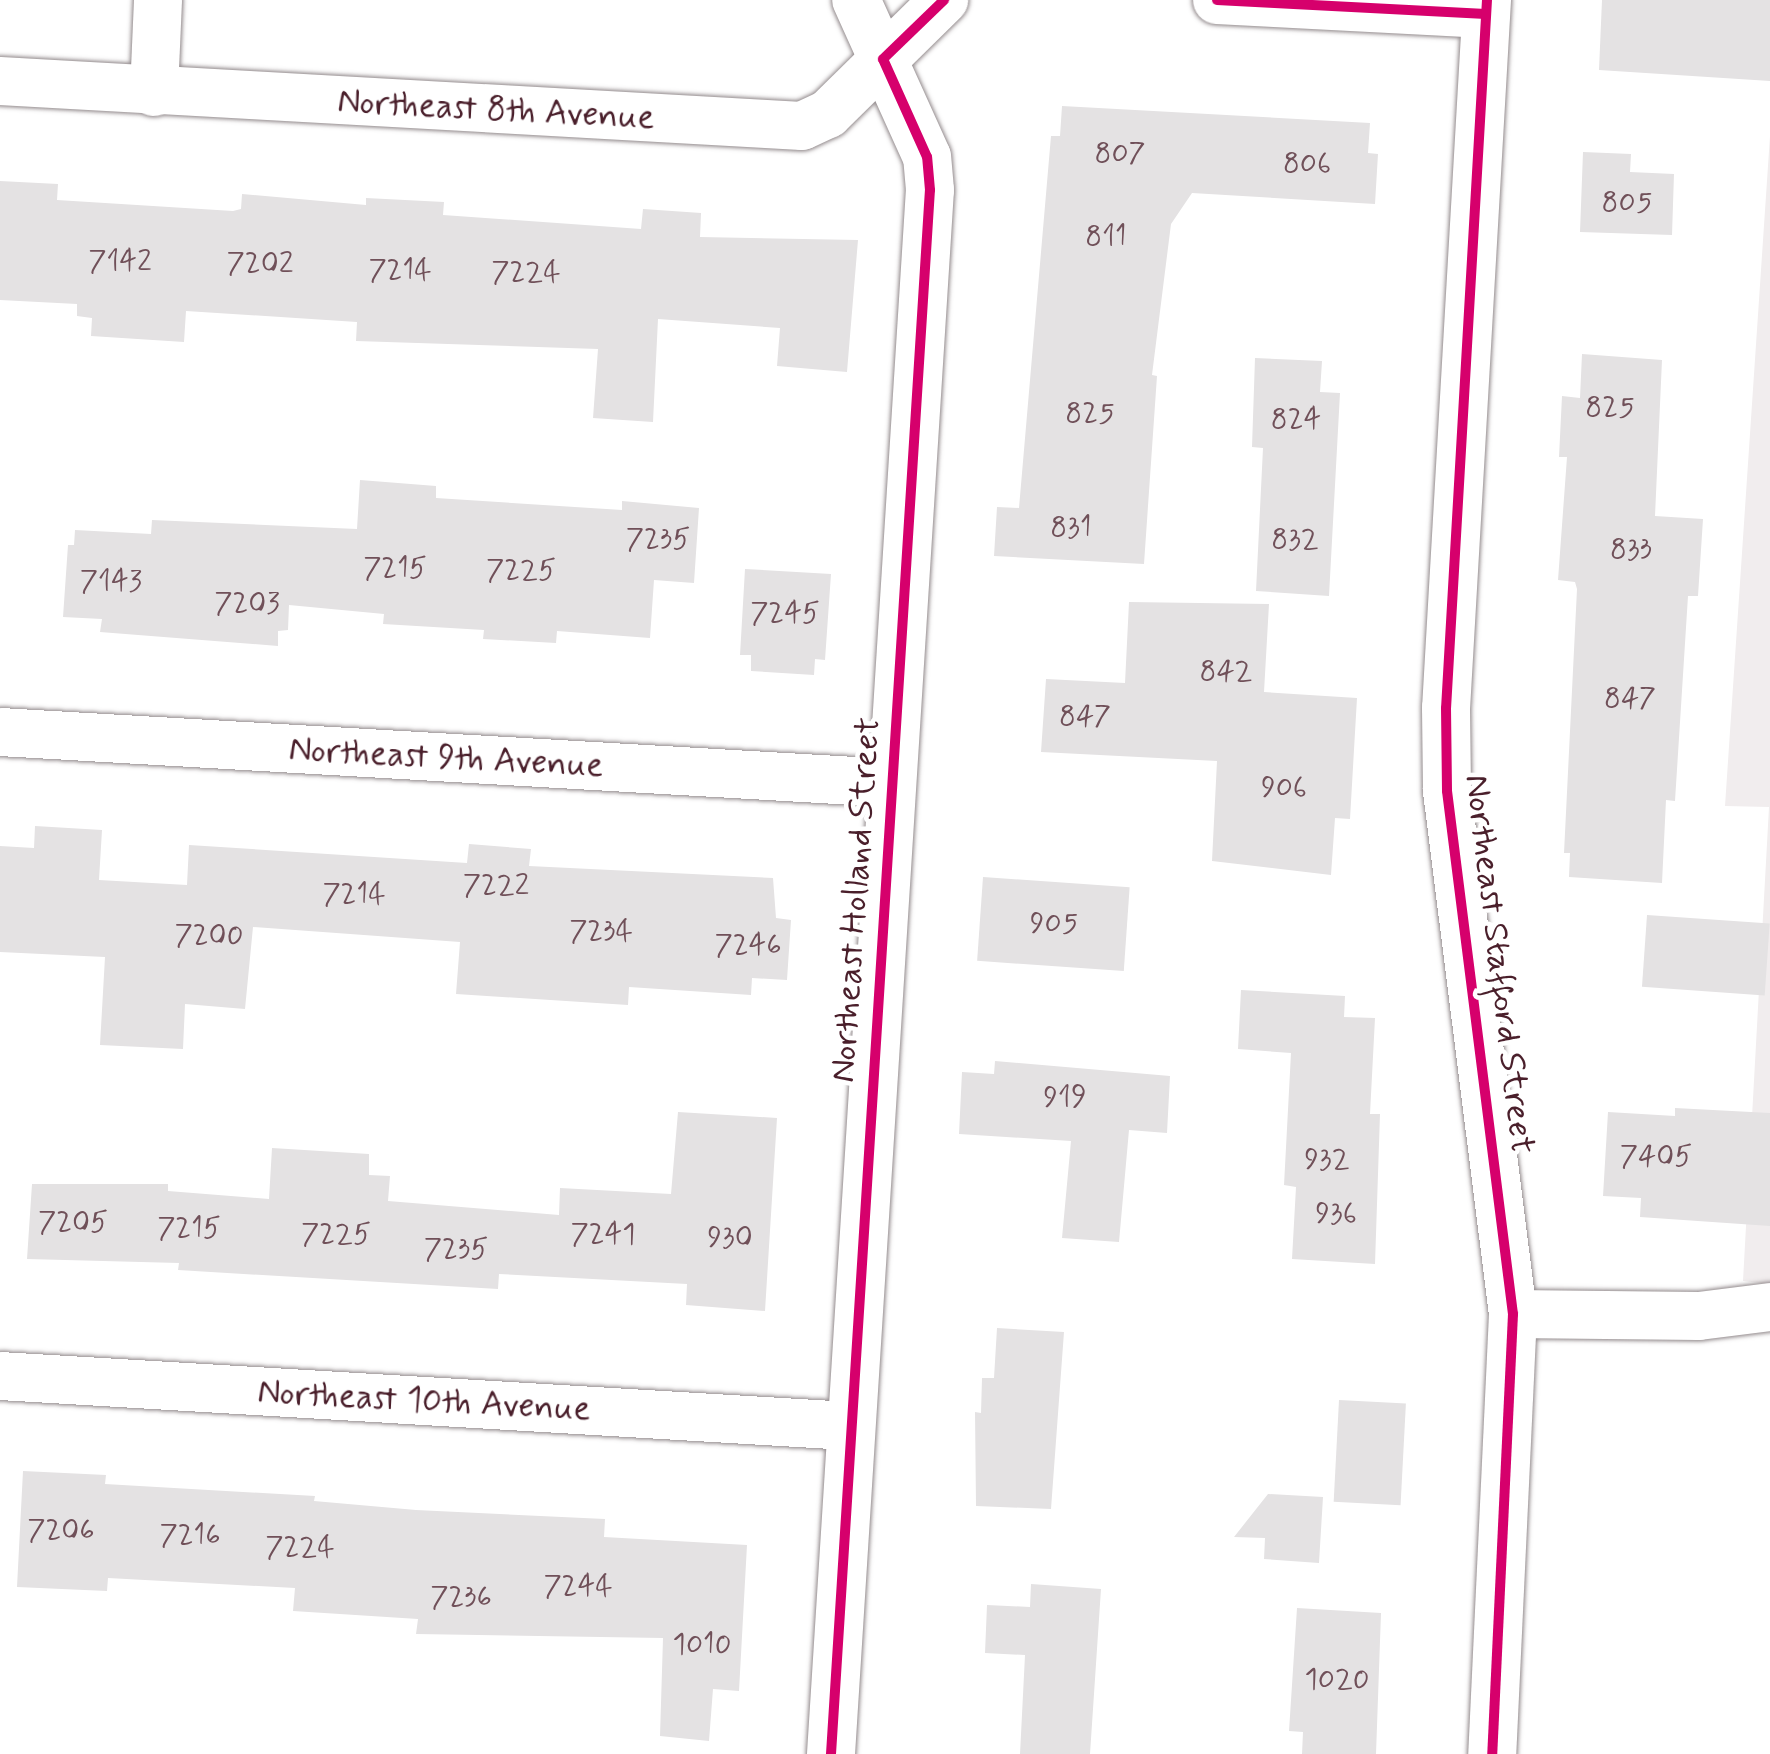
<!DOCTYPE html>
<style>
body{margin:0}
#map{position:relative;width:1770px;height:1754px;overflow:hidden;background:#fff;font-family:Mynerve,sans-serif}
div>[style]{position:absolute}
.built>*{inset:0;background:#f1edee}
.building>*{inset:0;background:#e4e2e3;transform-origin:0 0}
.roads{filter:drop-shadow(0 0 2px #948c8e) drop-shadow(0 0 2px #948c8e)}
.street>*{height:48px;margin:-24px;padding:0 24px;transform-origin:24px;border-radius:24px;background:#fff}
.cycleway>*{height:10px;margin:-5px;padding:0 5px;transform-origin:5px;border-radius:5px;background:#d6006c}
span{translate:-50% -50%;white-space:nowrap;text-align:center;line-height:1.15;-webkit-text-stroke:9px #fff;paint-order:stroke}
.number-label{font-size:30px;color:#705059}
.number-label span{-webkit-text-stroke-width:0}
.street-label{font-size:35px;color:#4a1f2b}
</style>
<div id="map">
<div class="built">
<i style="clip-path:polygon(1770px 136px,1770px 1284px,1743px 1281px,1769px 807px,1725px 806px)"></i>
</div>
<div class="building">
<i style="clip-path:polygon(1602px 0,1770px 0,1770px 81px,1599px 70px)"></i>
<i style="clip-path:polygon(1062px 106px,1370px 123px,1368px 153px,1378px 154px,1375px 204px,1192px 193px,1171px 224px,1152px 375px,1157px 376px,1144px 564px,994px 556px,997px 507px,1019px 508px,1051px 136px,1060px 136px)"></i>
<i style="clip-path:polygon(1583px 152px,1631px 154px,1630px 172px,1674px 174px,1672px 235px,1580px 232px)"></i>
<i style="clip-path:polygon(0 181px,58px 184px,57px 200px,233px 211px,241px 209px,242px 194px,366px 205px,366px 198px,444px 202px,443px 215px,641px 229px,643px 209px,701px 213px,700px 237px,858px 240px,847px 372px,777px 366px,780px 328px,658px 319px,653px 422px,593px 418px,598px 349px,356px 341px,357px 322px,186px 311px,184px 342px,91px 336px,92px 318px,77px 316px,77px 304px,0 300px)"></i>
<i style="clip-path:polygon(1582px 354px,1662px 360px,1655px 516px,1703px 519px,1698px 596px,1688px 596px,1675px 801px,1666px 800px,1662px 883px,1569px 877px,1570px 853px,1564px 853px,1577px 589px,1575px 582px,1558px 580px,1567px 457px,1559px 457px,1562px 396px,1580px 398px)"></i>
<i style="clip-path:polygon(1255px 358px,1322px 361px,1320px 392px,1340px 393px,1329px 596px,1256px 591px,1263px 448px,1252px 447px)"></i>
<i style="clip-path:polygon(360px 480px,436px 486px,436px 498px,622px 510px,622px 501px,699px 508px,694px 583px,654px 580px,650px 638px,557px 631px,556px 643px,483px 639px,484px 630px,383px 624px,384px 614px,289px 605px,288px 630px,278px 631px,278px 646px,100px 632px,102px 619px,63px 617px,68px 545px,74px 545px,75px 530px,151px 534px,152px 520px,357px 529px)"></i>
<i style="clip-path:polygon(745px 569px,831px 574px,825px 660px,815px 659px,814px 675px,751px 671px,751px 655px,740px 655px)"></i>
<i style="clip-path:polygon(1129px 602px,1269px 604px,1264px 692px,1357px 698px,1350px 819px,1335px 818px,1331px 875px,1212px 861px,1217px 761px,1041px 752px,1046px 679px,1125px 683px)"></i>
<i style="clip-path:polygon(35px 826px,102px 830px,99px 880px,187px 885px,189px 845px,467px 863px,469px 844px,531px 849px,529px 866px,773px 878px,776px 918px,791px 920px,787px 980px,752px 978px,751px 995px,629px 987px,628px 1005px,456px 994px,460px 942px,253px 927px,245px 1009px,185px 1004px,183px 1049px,100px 1045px,105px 957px,0 952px,0 846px,34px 848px)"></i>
<i style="left:983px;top:877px;width:147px;height:84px;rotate:4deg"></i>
<i style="left:1647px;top:915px;width:123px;height:72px;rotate:4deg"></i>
<i style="clip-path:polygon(1241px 990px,1345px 996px,1344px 1017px,1375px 1018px,1370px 1114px,1380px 1114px,1375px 1264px,1292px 1259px,1296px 1187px,1284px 1185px,1291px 1053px,1238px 1049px)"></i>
<i style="clip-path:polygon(995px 1061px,1170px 1076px,1167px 1133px,1129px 1130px,1119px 1242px,1062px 1238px,1071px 1141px,959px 1134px,962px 1072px,994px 1074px)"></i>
<i style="clip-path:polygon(1675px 1108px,1770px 1113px,1770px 1226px,1640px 1217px,1641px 1198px,1603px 1196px,1608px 1112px,1675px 1116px)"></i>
<i style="clip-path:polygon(678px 1112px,777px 1118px,765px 1311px,686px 1305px,687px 1284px,499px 1274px,498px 1289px,178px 1270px,179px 1263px,27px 1259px,32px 1184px,168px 1184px,168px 1191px,269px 1199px,272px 1148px,369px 1154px,369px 1175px,390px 1176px,388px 1201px,559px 1215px,560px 1188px,671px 1194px)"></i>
<i style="clip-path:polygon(997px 1328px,1064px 1332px,1051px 1509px,976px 1506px,975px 1412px,981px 1413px,982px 1378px,994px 1378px)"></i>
<i style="left:1339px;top:1400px;width:67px;height:102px;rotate:3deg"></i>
<i style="clip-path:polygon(23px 1471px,106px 1475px,105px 1484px,315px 1496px,314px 1501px,416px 1510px,605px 1519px,604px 1537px,747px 1545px,739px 1691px,713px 1689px,709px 1741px,660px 1736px,663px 1638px,416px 1634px,418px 1619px,293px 1611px,295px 1588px,108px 1578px,107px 1591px,17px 1587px)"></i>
<i style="clip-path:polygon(1268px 1494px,1323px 1497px,1319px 1563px,1264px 1559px,1265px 1538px,1234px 1537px)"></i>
<i style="clip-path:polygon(1031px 1584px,1101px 1589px,1090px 1754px,1020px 1754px,1025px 1655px,985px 1653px,987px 1605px,1030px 1607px)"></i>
<i style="clip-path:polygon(1297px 1608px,1381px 1613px,1376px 1754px,1302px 1754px,1303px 1732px,1289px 1731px)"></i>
</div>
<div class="roads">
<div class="street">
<i style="left:1217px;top:0;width:269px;rotate:3deg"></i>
<i style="left:1487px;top:0;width:709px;rotate:93.31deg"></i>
<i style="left:1446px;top:708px;width:83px;rotate:89.3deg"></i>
<i style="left:1447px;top:791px;width:527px;rotate:82.81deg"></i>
<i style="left:1513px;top:1314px;width:441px;rotate:92.7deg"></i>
<i style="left:0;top:81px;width:803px;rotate:3.21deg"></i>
<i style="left:802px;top:126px;width:29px;rotate:-25deg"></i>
<i style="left:828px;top:114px;width:163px;rotate:-44.5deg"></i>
<i style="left:154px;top:92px;width:92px;rotate:-87.5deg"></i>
<i style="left:0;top:732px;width:892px;rotate:3.28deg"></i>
<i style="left:1513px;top:1314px;width:186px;rotate:0.6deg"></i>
<i style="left:1699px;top:1316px;width:72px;rotate:-7.2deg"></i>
<i style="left:0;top:1376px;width:850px;rotate:3.37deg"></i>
<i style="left:831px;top:1754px;width:1567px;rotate:-86.38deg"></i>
<i style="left:930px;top:190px;width:33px;rotate:-95deg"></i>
<i style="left:927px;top:157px;width:172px;rotate:-114.3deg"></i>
</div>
</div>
<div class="cycleway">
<i style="left:1217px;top:0;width:269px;rotate:3deg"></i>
<i style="left:1487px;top:0;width:709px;rotate:93.31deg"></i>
<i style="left:1446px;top:708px;width:83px;rotate:89.3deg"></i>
<i style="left:1447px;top:791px;width:527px;rotate:82.81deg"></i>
<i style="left:1513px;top:1314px;width:441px;rotate:92.7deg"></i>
<i style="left:831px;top:1754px;width:1567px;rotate:-86.38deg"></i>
<i style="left:930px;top:190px;width:33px;rotate:-95deg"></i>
<i style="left:927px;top:157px;width:107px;rotate:-114.2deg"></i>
<i style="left:883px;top:59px;width:85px;rotate:-44deg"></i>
</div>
<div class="number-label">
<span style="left:1120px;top:154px">807</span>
<span style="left:1307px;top:164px">806</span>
<span style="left:1627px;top:203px">805</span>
<span style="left:1106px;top:237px">811</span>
<span style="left:120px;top:262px">7142</span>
<span style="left:260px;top:264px">7202</span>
<span style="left:400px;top:271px">7214</span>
<span style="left:526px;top:273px">7224</span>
<span style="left:1610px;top:408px">825</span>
<span style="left:1090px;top:414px">825</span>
<span style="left:1296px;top:420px">824</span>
<span style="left:1071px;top:528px">831</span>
<span style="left:658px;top:540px">7235</span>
<span style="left:1295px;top:540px">832</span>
<span style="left:1631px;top:550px">833</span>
<span style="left:395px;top:569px">7215</span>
<span style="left:521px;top:571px">7225</span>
<span style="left:111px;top:582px">7143</span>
<span style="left:247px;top:604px">7203</span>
<span style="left:785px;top:614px">7245</span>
<span style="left:1226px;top:672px">842</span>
<span style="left:1630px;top:699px">847</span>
<span style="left:1085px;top:717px">847</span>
<span style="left:1284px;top:788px">906</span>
<span style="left:496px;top:886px">7222</span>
<span style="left:354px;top:895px">7214</span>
<span style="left:1054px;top:924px">905</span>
<span style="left:601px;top:932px">7234</span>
<span style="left:209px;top:936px">7200</span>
<span style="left:748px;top:946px">7246</span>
<span style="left:1065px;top:1098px">919</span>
<span style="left:1656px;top:1157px">7405</span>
<span style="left:1327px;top:1160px">932</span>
<span style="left:1336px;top:1214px">936</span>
<span style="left:73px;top:1223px">7205</span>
<span style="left:189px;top:1229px">7215</span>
<span style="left:336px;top:1235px">7225</span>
<span style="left:603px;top:1235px">7241</span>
<span style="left:730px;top:1238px">930</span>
<span style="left:456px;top:1250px">7235</span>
<span style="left:61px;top:1531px">7206</span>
<span style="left:190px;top:1536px">7216</span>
<span style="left:300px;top:1548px">7224</span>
<span style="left:578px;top:1587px">7244</span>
<span style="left:461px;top:1598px">7236</span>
<span style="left:702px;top:1645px">1010</span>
<span style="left:1337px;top:1680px">1020</span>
</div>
<div class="street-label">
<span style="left:496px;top:110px;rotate:3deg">Northeast 8th Avenue</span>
<span style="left:446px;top:758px;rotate:3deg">Northeast 9th Avenue</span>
<span style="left:856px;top:900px;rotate:-86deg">Northeast Holland Street</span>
<span style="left:1499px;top:964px;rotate:83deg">Northeast Stafford Street</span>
<span style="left:424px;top:1401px;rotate:3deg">Northeast 10th Avenue</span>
</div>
</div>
